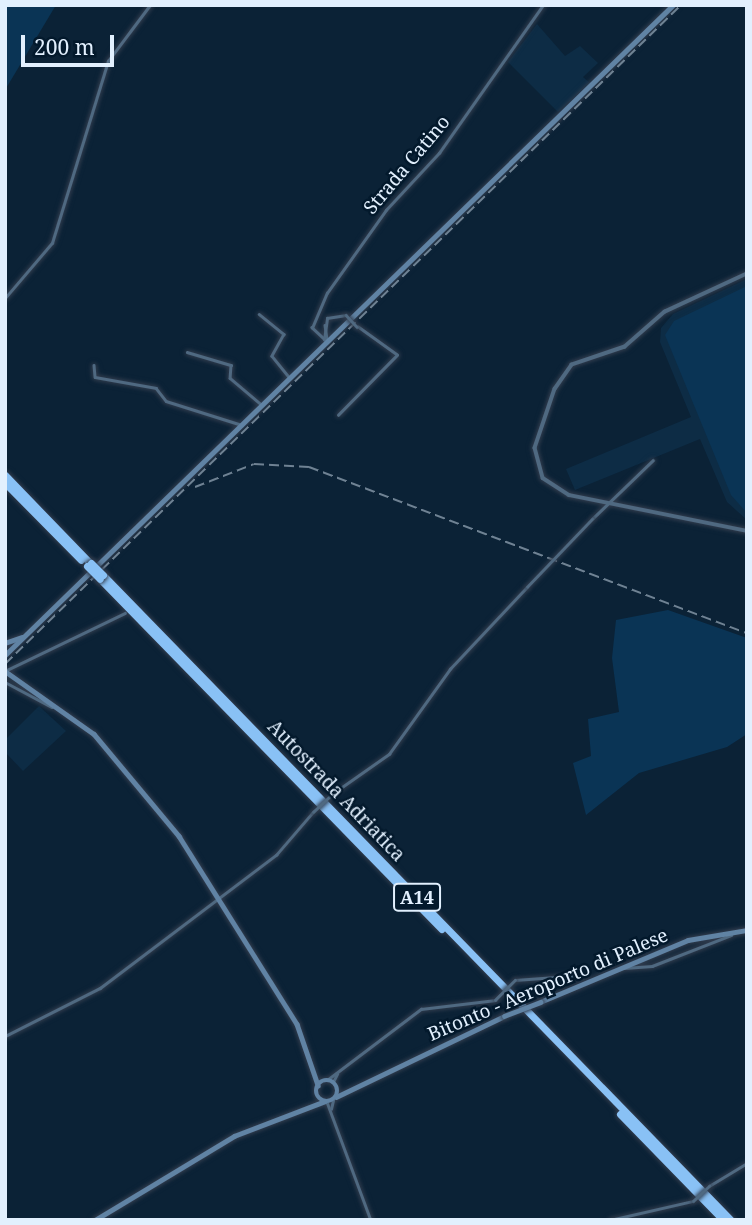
<!DOCTYPE html>
<style>
body{margin:0}
#map{position:relative;width:752px;height:1225px;overflow:hidden;background:#0b2236;font-family:"Noto Serif",serif}
div>[style]{position:absolute}
.built>*{inset:0;background:#0d2c45}
.green>*{inset:0;background:#0a3455}
.roads{filter:drop-shadow(0 0 2px #323d4e) drop-shadow(0 0 2px #323d4e)}
.minor>*{height:2.5px;margin:-1.25px;padding:0 1.25px;transform-origin:1.25px;border-radius:1.25px;background:#4f6981}
.tertiary>*{height:3.5px;margin:-1.75px;padding:0 1.75px;transform-origin:1.75px;border-radius:1.75px;background:#4f6981}
.secondary>*{height:4.5px;margin:-2.25px;padding:0 2.25px;transform-origin:2.25px;border-radius:2.25px;background:#6083a4}
.secondary>.ring{margin:-2.25px;padding:0;box-sizing:content-box;background:none;border:4.5px solid #6083a4;border-radius:50%}
.motorway>*{height:7px;margin:-3.5px;padding:0 3.5px;transform-origin:3.5px;border-radius:3.5px;background:#89c1f5}
.rail>*{height:2px;margin-top:-1px;transform-origin:0;background:repeating-linear-gradient(90deg,#6f8293 0 10px,transparent 0 15px)}
.bridges{filter:drop-shadow(0 0 2px #323d4e) drop-shadow(0 0 2px #323d4e)}
.minor-bridge>*{height:2.5px;margin:-1.25px;padding:0 1.25px;transform-origin:1.25px;border-radius:1.25px;background:#4f6981}
.secondary-bridge>*{height:4.5px;margin:-2.25px;padding:0 2.25px;transform-origin:2.25px;border-radius:2.25px;background:#6083a4}
.motorway-bridge>*{height:7px;margin:-3.5px;padding:0 3.5px;transform-origin:3.5px;border-radius:3.5px;background:#89c1f5}
span{translate:-50% -50%;white-space:nowrap;text-align:center;line-height:1.15;-webkit-text-stroke:5px #03192c;paint-order:stroke}
.shield-label span{padding:2px 5px;background:#03192c;border:2px solid;border-radius:5px;-webkit-text-stroke-width:0}
.shield-label{font-size:18px;color:#e2f0fe;font-weight:700}
.street-label{font-size:19px;color:#e2f0fe}
.frame{position:absolute;inset:0;border:7px solid #e2f0fe;pointer-events:none}
.scale{position:absolute;left:21px;top:35px;width:93px;height:32px;box-sizing:border-box;border:4px solid #e2f0fe;border-top:0;padding-left:9px;font-size:21px;line-height:24px;white-space:nowrap;color:#e2f0fe;-webkit-text-stroke:5px #03192c;paint-order:stroke}
</style>
<div id="map">
<div class="built">
<i style="clip-path:polygon(537px 24px,565px 56px,580px 46px,598px 63px,583px 77px,590px 83px,558px 112px,508px 62px)"></i>
<i style="clip-path:polygon(747px 279px,747px 520px,727px 502px,700px 439px,575px 490px,566px 469px,691px 417px,660px 342px,661px 328px,673px 314px)"></i>
<i style="clip-path:polygon(39px 706px,66px 731px,23px 771px,5px 752px,5px 740px)"></i>
</div>
<div class="green">
<i style="clip-path:polygon(5px 5px,56px 5px,5px 90px)"></i>
<i style="clip-path:polygon(747px 286px,747px 513px,731px 495px,665px 335px,674px 321px)"></i>
<i style="clip-path:polygon(668px 610px,747px 638px,747px 734px,727px 747px,639px 773px,586px 815px,573px 763px,591px 756px,588px 719px,619px 712px,612px 658px,616px 620px)"></i>
</div>
<div class="roads">
<div class="minor">
<i style="left:5px;top:298px;width:72px;rotate:-49.5deg"></i>
<i style="left:52px;top:243px;width:190px;rotate:-72.9deg"></i>
<i style="left:108px;top:61px;width:70px;rotate:-53.1deg"></i>
<i style="left:259px;top:314px;width:32px;rotate:39deg"></i>
<i style="left:284px;top:334px;width:25px;rotate:119deg"></i>
<i style="left:272px;top:356px;width:27px;rotate:51deg"></i>
<i style="left:325px;top:325px;width:14px;rotate:82deg"></i>
<i style="left:324px;top:340px;width:22px;rotate:-82deg"></i>
<i style="left:327px;top:318px;width:19px;rotate:-9deg"></i>
<i style="left:327px;top:342px;width:21px;rotate:-137deg"></i>
<i style="left:312px;top:328px;width:38px;rotate:-67deg"></i>
<i style="left:327px;top:293px;width:102px;rotate:-54.6deg"></i>
<i style="left:386px;top:210px;width:78px;rotate:-47.1deg"></i>
<i style="left:439px;top:153px;width:181px;rotate:-54.9deg"></i>
<i style="left:187px;top:352px;width:46px;rotate:16.5deg"></i>
<i style="left:231px;top:365px;width:13px;rotate:94deg"></i>
<i style="left:230px;top:378px;width:42px;rotate:40.2deg"></i>
<i style="left:94px;top:365px;width:12px;rotate:85deg"></i>
<i style="left:95px;top:377px;width:62px;rotate:10.2deg"></i>
<i style="left:156px;top:388px;width:16px;rotate:52deg"></i>
<i style="left:166px;top:401px;width:80px;rotate:17.5deg"></i>
<i style="left:338px;top:415px;width:84px;rotate:-45.5deg"></i>
<i style="left:397px;top:355px;width:48px;rotate:-144.3deg"></i>
<i style="left:593px;top:518px;width:83px;rotate:-44deg"></i>
<i style="left:5px;top:671px;width:133px;rotate:-25.8deg"></i>
<i style="left:5px;top:682px;width:53px;rotate:28deg"></i>
<i style="left:332px;top:794px;width:70px;rotate:-35.1deg"></i>
<i style="left:389px;top:754px;width:105px;rotate:-54.3deg"></i>
<i style="left:450px;top:669px;width:112px;rotate:-46.8deg"></i>
<i style="left:624px;top:968px;width:28px;rotate:-4deg"></i>
<i style="left:652px;top:966px;width:85px;rotate:-21.4deg"></i>
<i style="left:515px;top:980px;width:68px;rotate:-4.2deg"></i>
<i style="left:5px;top:1036px;width:106px;rotate:-26.8deg"></i>
<i style="left:100px;top:988px;width:221px;rotate:-37.1deg"></i>
<i style="left:276px;top:855px;width:57px;rotate:-49.3deg"></i>
<i style="left:327px;top:1080px;width:118px;rotate:-37.1deg"></i>
<i style="left:421px;top:1009px;width:75px;rotate:-6.9deg"></i>
<i style="left:333px;top:1082px;width:9px;rotate:-63deg"></i>
<i style="left:327px;top:1102px;width:126px;rotate:69.6deg"></i>
<i style="left:331px;top:1109px;width:9px;rotate:-77deg"></i>
<i style="left:709px;top:1186px;width:44px;rotate:-31.2deg"></i>
<i style="left:610px;top:1220px;width:85px;rotate:-12.9deg"></i>
</div>
<div class="tertiary">
<i style="left:747px;top:274px;width:90px;rotate:155.1deg"></i>
<i style="left:665px;top:312px;width:53px;rotate:138.8deg"></i>
<i style="left:625px;top:347px;width:56px;rotate:161.2deg"></i>
<i style="left:572px;top:365px;width:29px;rotate:125deg"></i>
<i style="left:555px;top:389px;width:62px;rotate:108.7deg"></i>
<i style="left:535px;top:448px;width:31px;rotate:75deg"></i>
<i style="left:543px;top:478px;width:31px;rotate:33deg"></i>
<i style="left:569px;top:495px;width:182px;rotate:11.4deg"></i>
</div>
<div class="secondary">
<i style="left:5px;top:643px;width:18px;rotate:-19deg"></i>
<i style="left:5px;top:655px;width:932px;rotate:-44.22deg"></i>
<i style="left:5px;top:671px;width:109px;rotate:35.3deg"></i>
<i style="left:94px;top:734px;width:133px;rotate:50.2deg"></i>
<i style="left:179px;top:836px;width:222px;rotate:57.9deg"></i>
<i style="left:297px;top:1024px;width:65px;rotate:71deg"></i>
<i style="left:540px;top:1002px;width:160px;rotate:-22.7deg"></i>
<i style="left:688px;top:940px;width:60px;rotate:-9.6deg"></i>
<i class="ring" style="left:316px;top:1080px;width:17.5px;height:17.5px"></i>
<i style="left:336px;top:1097px;width:187px;rotate:-25.7deg"></i>
<i style="left:95px;top:1220px;width:162px;rotate:-31.1deg"></i>
<i style="left:234px;top:1136px;width:97px;rotate:-21deg"></i>
</div>
<div class="motorway">
<i style="left:5px;top:475px;width:122px;rotate:46deg"></i>
<i style="left:5px;top:483px;width:108px;rotate:45.4deg"></i>
<i style="left:103px;top:575px;width:900px;rotate:45.77deg"></i>
<i style="left:100px;top:579px;width:489px;rotate:45.7deg"></i>
<i style="left:620px;top:1114px;width:148px;rotate:45.8deg"></i>
</div>
</div>
<div class="rail">
<i style="left:195px;top:487px;width:63px;rotate:-21.3deg"></i>
<i style="left:254px;top:464px;width:55px;rotate:3.1deg"></i>
<i style="left:309px;top:467px;width:468px;rotate:20.8deg"></i>
<i style="left:5px;top:664px;width:944px;rotate:-44.27deg"></i>
</div>
<div class="bridges">
<div class="minor-bridge">
<i style="left:346px;top:315px;width:16px;rotate:47deg"></i>
<i style="left:527px;top:587px;width:94px;rotate:-46.3deg"></i>
<i style="left:313px;top:812px;width:26px;rotate:-43deg"></i>
<i style="left:495px;top:1000px;width:28px;rotate:-45deg"></i>
<i style="left:693px;top:1201px;width:22px;rotate:-43deg"></i>
</div>
<div class="secondary-bridge">
<i style="left:504px;top:1016px;width:39px;rotate:-21deg"></i>
</div>
<div class="motorway-bridge">
<i style="left:91px;top:563px;width:17px;rotate:45deg"></i>
<i style="left:87px;top:566px;width:18px;rotate:45deg"></i>
</div>
</div>
<div class="shield-label">
<span style="left:417px;top:897px">A14</span>
</div>
<div class="street-label">
<span style="left:407px;top:165px;rotate:-50deg">Strada Catino</span>
<span style="left:336px;top:791px;rotate:46deg">Autostrada Adriatica</span>
<span style="left:548px;top:985px;rotate:-23deg">Bitonto - Aeroporto di Palese</span>
</div>
<div class="frame"></div>
<div class="scale">200 m</div>
</div>
